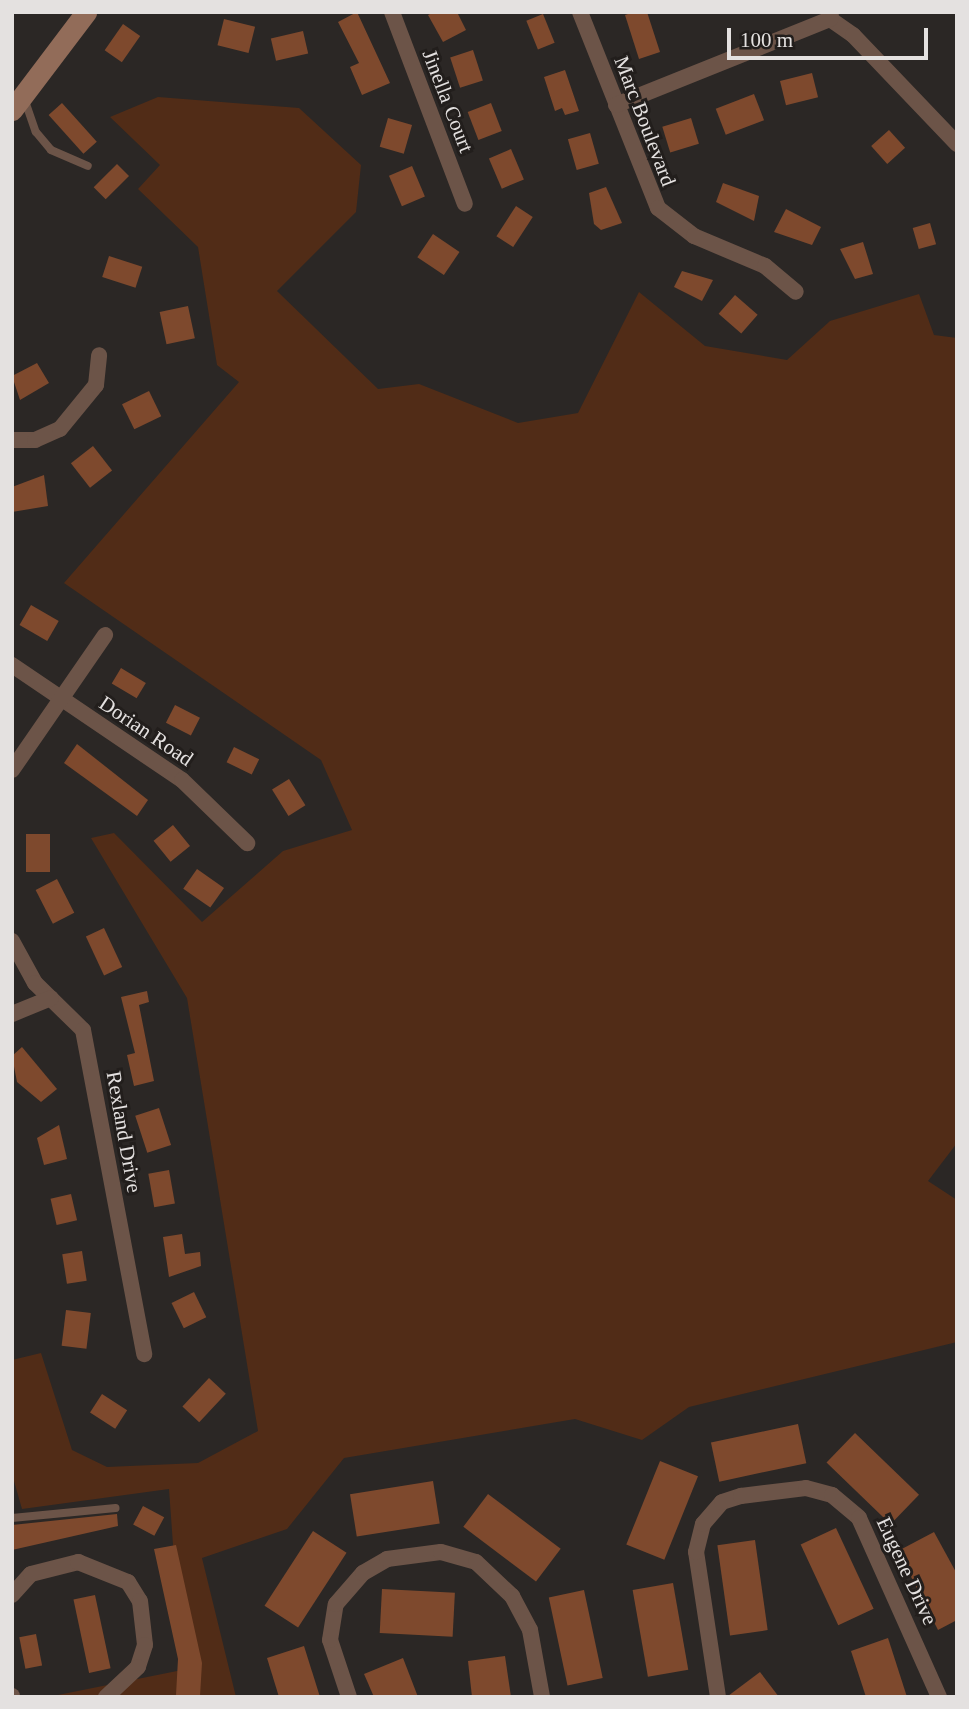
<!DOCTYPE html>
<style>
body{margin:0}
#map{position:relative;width:969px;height:1709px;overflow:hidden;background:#2b2725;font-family:Georgia,serif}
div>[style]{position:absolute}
.green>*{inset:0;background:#512c17}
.building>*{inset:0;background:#7e492d;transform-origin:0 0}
.lane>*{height:8px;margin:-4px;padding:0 4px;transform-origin:4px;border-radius:4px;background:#6c5448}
.street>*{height:16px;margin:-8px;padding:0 8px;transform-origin:8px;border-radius:8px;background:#6c5448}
.secondary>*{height:21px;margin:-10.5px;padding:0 10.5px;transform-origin:10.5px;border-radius:10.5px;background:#926c59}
span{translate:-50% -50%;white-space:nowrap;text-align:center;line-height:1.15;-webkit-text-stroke:6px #221e1c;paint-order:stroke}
.street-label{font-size:21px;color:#e4e1e0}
.frame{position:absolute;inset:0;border:14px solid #e4e1e0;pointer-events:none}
.scale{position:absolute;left:727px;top:28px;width:201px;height:32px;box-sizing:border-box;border:4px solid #e4e1e0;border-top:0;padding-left:9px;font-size:21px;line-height:24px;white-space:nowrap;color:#e4e1e0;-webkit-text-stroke:5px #221e1c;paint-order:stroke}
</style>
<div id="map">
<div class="green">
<i style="clip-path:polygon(158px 97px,299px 108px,361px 165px,356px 212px,277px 291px,378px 389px,419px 384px,518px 423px,578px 413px,639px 292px,705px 346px,787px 360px,830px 321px,919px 294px,934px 335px,957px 338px,957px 1143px,928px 1181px,957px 1200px,957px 1342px,689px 1407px,642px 1440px,575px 1419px,344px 1458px,287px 1529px,202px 1558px,236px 1697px,48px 1697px,182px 1670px,169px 1489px,22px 1509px,12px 1474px,12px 1360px,41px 1353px,72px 1450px,107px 1467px,198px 1463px,258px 1431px,187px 998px,91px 838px,114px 833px,202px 922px,283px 851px,352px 830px,321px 760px,64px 583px,239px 382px,217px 365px,198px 247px,138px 189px,160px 165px,110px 117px)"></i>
</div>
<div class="building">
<i style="clip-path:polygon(357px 12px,390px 83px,362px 95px,350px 67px,359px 63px,338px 22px)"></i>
<i style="clip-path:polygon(434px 12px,457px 12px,466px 30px,443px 42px,428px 15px)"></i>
<i style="clip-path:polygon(634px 12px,647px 12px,660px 52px,639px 59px,625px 15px)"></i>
<i style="left:543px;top:14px;width:31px;height:18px;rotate:68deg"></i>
<i style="left:224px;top:19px;width:32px;height:27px;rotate:14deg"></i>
<i style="left:123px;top:24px;width:21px;height:32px;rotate:35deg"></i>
<i style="left:303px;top:31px;width:23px;height:33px;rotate:77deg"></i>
<i style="left:473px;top:50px;width:32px;height:24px;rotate:72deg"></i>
<i style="clip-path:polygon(565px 70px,579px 111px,565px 115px,562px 108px,555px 111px,544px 77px)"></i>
<i style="left:812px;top:73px;width:25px;height:33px;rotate:76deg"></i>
<i style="left:754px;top:94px;width:28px;height:41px;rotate:69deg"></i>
<i style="left:62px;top:103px;width:52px;height:18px;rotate:48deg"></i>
<i style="left:491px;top:103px;width:30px;height:25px;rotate:69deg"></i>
<i style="left:388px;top:118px;width:25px;height:30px;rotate:16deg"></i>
<i style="left:691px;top:118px;width:27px;height:30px;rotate:73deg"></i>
<i style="left:889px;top:130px;width:24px;height:24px;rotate:48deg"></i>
<i style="left:590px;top:133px;width:32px;height:23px;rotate:74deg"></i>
<i style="left:511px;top:149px;width:33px;height:24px;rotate:67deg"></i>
<i style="left:117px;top:164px;width:17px;height:33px;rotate:45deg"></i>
<i style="left:412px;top:166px;width:33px;height:25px;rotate:67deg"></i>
<i style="clip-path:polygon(723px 183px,759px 196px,754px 221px,716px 202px)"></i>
<i style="clip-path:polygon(606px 187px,622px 223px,601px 230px,594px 224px,589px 193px)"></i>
<i style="left:516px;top:206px;width:20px;height:36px;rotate:33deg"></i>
<i style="clip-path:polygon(786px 209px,821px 227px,812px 245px,774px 232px)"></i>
<i style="left:930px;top:223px;width:22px;height:18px;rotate:74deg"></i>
<i style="left:433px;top:234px;width:32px;height:28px;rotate:34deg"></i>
<i style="clip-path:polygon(863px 242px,873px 274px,855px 279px,840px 249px)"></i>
<i style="left:109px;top:256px;width:35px;height:22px;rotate:18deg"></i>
<i style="clip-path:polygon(682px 271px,713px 280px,702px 301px,674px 287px)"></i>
<i style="left:735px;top:295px;width:30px;height:25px;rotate:41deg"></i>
<i style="left:188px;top:306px;width:33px;height:29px;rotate:78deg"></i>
<i style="clip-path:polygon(37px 363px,49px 383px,20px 400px,12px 376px)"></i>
<i style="left:149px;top:391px;width:28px;height:30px;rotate:64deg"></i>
<i style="left:93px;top:446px;width:31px;height:28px;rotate:52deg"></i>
<i style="clip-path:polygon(44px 475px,48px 506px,12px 512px,12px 487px)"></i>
<i style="left:31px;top:605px;width:32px;height:23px;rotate:30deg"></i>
<i style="left:121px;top:668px;width:29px;height:18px;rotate:31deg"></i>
<i style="left:175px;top:705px;width:28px;height:20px;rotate:27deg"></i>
<i style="clip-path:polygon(77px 744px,148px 800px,137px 816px,64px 763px)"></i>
<i style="left:234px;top:747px;width:28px;height:17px;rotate:26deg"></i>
<i style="left:289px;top:779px;width:31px;height:20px;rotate:58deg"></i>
<i style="left:173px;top:825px;width:27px;height:25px;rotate:51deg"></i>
<i style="left:26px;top:834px;width:24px;height:38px"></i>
<i style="left:197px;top:869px;width:33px;height:24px;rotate:35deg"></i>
<i style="left:57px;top:879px;width:38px;height:24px;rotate:63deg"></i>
<i style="left:104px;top:928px;width:43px;height:20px;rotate:65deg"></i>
<i style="clip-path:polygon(147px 991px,149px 1002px,139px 1005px,154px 1081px,134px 1086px,127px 1055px,135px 1053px,121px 997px)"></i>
<i style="clip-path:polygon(22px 1047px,57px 1089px,41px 1102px,17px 1082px,12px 1056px)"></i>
<i style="left:159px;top:1108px;width:39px;height:25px;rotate:72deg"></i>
<i style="clip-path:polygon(59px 1125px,67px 1159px,44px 1165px,37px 1138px)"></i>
<i style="left:169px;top:1170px;width:34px;height:21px;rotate:80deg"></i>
<i style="left:71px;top:1194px;width:27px;height:21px;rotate:77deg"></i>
<i style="clip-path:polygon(182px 1234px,185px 1254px,200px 1252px,201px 1266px,169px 1277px,163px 1237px)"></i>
<i style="left:82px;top:1251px;width:30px;height:20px;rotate:81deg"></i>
<i style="left:194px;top:1292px;width:28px;height:25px;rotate:64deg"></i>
<i style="left:66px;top:1310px;width:25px;height:36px;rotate:7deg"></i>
<i style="left:209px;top:1378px;width:23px;height:39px;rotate:43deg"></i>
<i style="left:102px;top:1394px;width:30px;height:22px;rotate:33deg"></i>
<i style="left:798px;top:1424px;width:40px;height:89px;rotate:78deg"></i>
<i style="left:855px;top:1433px;width:89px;height:41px;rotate:44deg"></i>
<i style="left:660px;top:1461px;width:41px;height:90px;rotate:22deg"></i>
<i style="left:433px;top:1481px;width:43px;height:84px;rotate:81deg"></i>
<i style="left:488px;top:1494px;width:91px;height:41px;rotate:37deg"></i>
<i style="left:143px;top:1506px;width:24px;height:21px;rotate:28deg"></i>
<i style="clip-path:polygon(117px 1514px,118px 1526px,12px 1550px,12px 1525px)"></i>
<i style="left:836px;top:1528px;width:89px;height:39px;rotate:65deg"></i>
<i style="left:313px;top:1531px;width:40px;height:89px;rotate:33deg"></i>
<i style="clip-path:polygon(934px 1532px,957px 1574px,957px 1620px,938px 1630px,898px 1551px)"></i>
<i style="left:755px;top:1540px;width:91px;height:38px;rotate:82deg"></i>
<i style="clip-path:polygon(176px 1545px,202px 1663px,200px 1696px,176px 1695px,178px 1659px,154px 1549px)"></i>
<i style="left:673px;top:1583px;width:88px;height:41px;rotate:80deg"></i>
<i style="left:382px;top:1589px;width:73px;height:44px;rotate:3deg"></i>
<i style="left:584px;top:1590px;width:90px;height:36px;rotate:78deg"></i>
<i style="left:95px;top:1595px;width:75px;height:22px;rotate:78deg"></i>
<i style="left:36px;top:1634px;width:32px;height:17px;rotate:79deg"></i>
<i style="clip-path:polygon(888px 1638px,907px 1697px,866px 1697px,851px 1651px)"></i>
<i style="clip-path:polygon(304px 1646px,320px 1697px,279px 1697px,267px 1658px)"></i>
<i style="clip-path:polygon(505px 1656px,511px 1697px,472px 1697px,468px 1661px)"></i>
<i style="clip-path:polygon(403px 1658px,418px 1697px,374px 1697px,364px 1674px)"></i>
<i style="clip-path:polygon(760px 1672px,779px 1697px,728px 1697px,728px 1696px)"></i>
</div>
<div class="lane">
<i style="left:24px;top:98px;width:36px;rotate:71deg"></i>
<i style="left:36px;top:132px;width:23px;rotate:50deg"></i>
<i style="left:51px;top:150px;width:40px;rotate:23.4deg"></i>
<i style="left:12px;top:1518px;width:104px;rotate:-5.5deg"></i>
</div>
<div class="street">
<i style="left:392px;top:12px;width:205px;rotate:69.2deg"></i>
<i style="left:580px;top:12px;width:211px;rotate:68.3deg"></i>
<i style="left:658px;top:208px;width:46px;rotate:37.9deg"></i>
<i style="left:694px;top:236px;width:77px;rotate:22.9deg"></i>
<i style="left:765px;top:266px;width:40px;rotate:40deg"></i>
<i style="left:831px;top:12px;width:7px;rotate:98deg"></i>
<i style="left:830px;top:19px;width:28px;rotate:35deg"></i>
<i style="left:853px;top:35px;width:151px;rotate:46.3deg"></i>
<i style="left:616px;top:105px;width:231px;rotate:-21.9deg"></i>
<i style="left:12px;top:440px;width:23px"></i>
<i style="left:35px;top:440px;width:27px;rotate:-24deg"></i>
<i style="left:60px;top:429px;width:57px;rotate:-50.7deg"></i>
<i style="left:96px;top:385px;width:30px;rotate:-84deg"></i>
<i style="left:12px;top:665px;width:205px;rotate:34.1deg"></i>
<i style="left:182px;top:780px;width:91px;rotate:44.1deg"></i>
<i style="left:12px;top:770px;width:164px;rotate:-55.4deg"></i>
<i style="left:12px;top:941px;width:48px;rotate:61.3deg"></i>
<i style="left:35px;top:983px;width:67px;rotate:44.4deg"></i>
<i style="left:83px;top:1030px;width:330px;rotate:79.3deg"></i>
<i style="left:12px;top:1014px;width:42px;rotate:-22.3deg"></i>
<i style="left:12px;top:1595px;width:28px;rotate:-48deg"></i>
<i style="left:31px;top:1574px;width:49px;rotate:-14.3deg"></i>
<i style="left:78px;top:1562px;width:54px;rotate:21.8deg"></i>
<i style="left:128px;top:1582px;width:22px;rotate:58deg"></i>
<i style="left:140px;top:1601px;width:44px;rotate:83.5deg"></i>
<i style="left:145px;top:1645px;width:23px;rotate:108deg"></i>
<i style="left:138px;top:1667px;width:44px;rotate:136.8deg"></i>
<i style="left:12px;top:1696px;width:1px;rotate:90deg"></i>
<i style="left:349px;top:1697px;width:60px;rotate:-108.4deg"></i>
<i style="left:330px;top:1640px;width:36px;rotate:-81deg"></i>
<i style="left:336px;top:1604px;width:41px;rotate:-48.9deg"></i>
<i style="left:363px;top:1573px;width:28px;rotate:-30deg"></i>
<i style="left:387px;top:1559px;width:54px;rotate:-7.4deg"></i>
<i style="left:441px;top:1552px;width:36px;rotate:16deg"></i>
<i style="left:476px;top:1562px;width:50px;rotate:43.4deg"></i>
<i style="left:512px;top:1596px;width:38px;rotate:62deg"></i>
<i style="left:530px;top:1630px;width:68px;rotate:79.8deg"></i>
<i style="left:718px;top:1697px;width:147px;rotate:-98.6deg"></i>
<i style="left:696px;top:1552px;width:29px;rotate:-76deg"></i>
<i style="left:703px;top:1524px;width:29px;rotate:-49deg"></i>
<i style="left:722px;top:1502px;width:20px;rotate:-18deg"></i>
<i style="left:741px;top:1496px;width:65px;rotate:-7deg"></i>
<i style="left:806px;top:1488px;width:27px;rotate:15deg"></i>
<i style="left:832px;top:1495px;width:35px;rotate:40deg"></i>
<i style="left:859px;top:1518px;width:196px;rotate:65.9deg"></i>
</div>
<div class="secondary">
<i style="left:12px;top:110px;width:123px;rotate:-52.9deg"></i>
</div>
<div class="street-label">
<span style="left:448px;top:101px;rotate:69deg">Jinella Court</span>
<span style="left:645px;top:121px;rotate:69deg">Marc Boulevard</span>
<span style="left:146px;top:731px;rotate:34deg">Dorian Road</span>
<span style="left:124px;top:1132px;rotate:80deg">Rexland Drive</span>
<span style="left:907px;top:1571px;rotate:65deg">Eugene Drive</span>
</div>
<div class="frame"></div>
<div class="scale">100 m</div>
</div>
